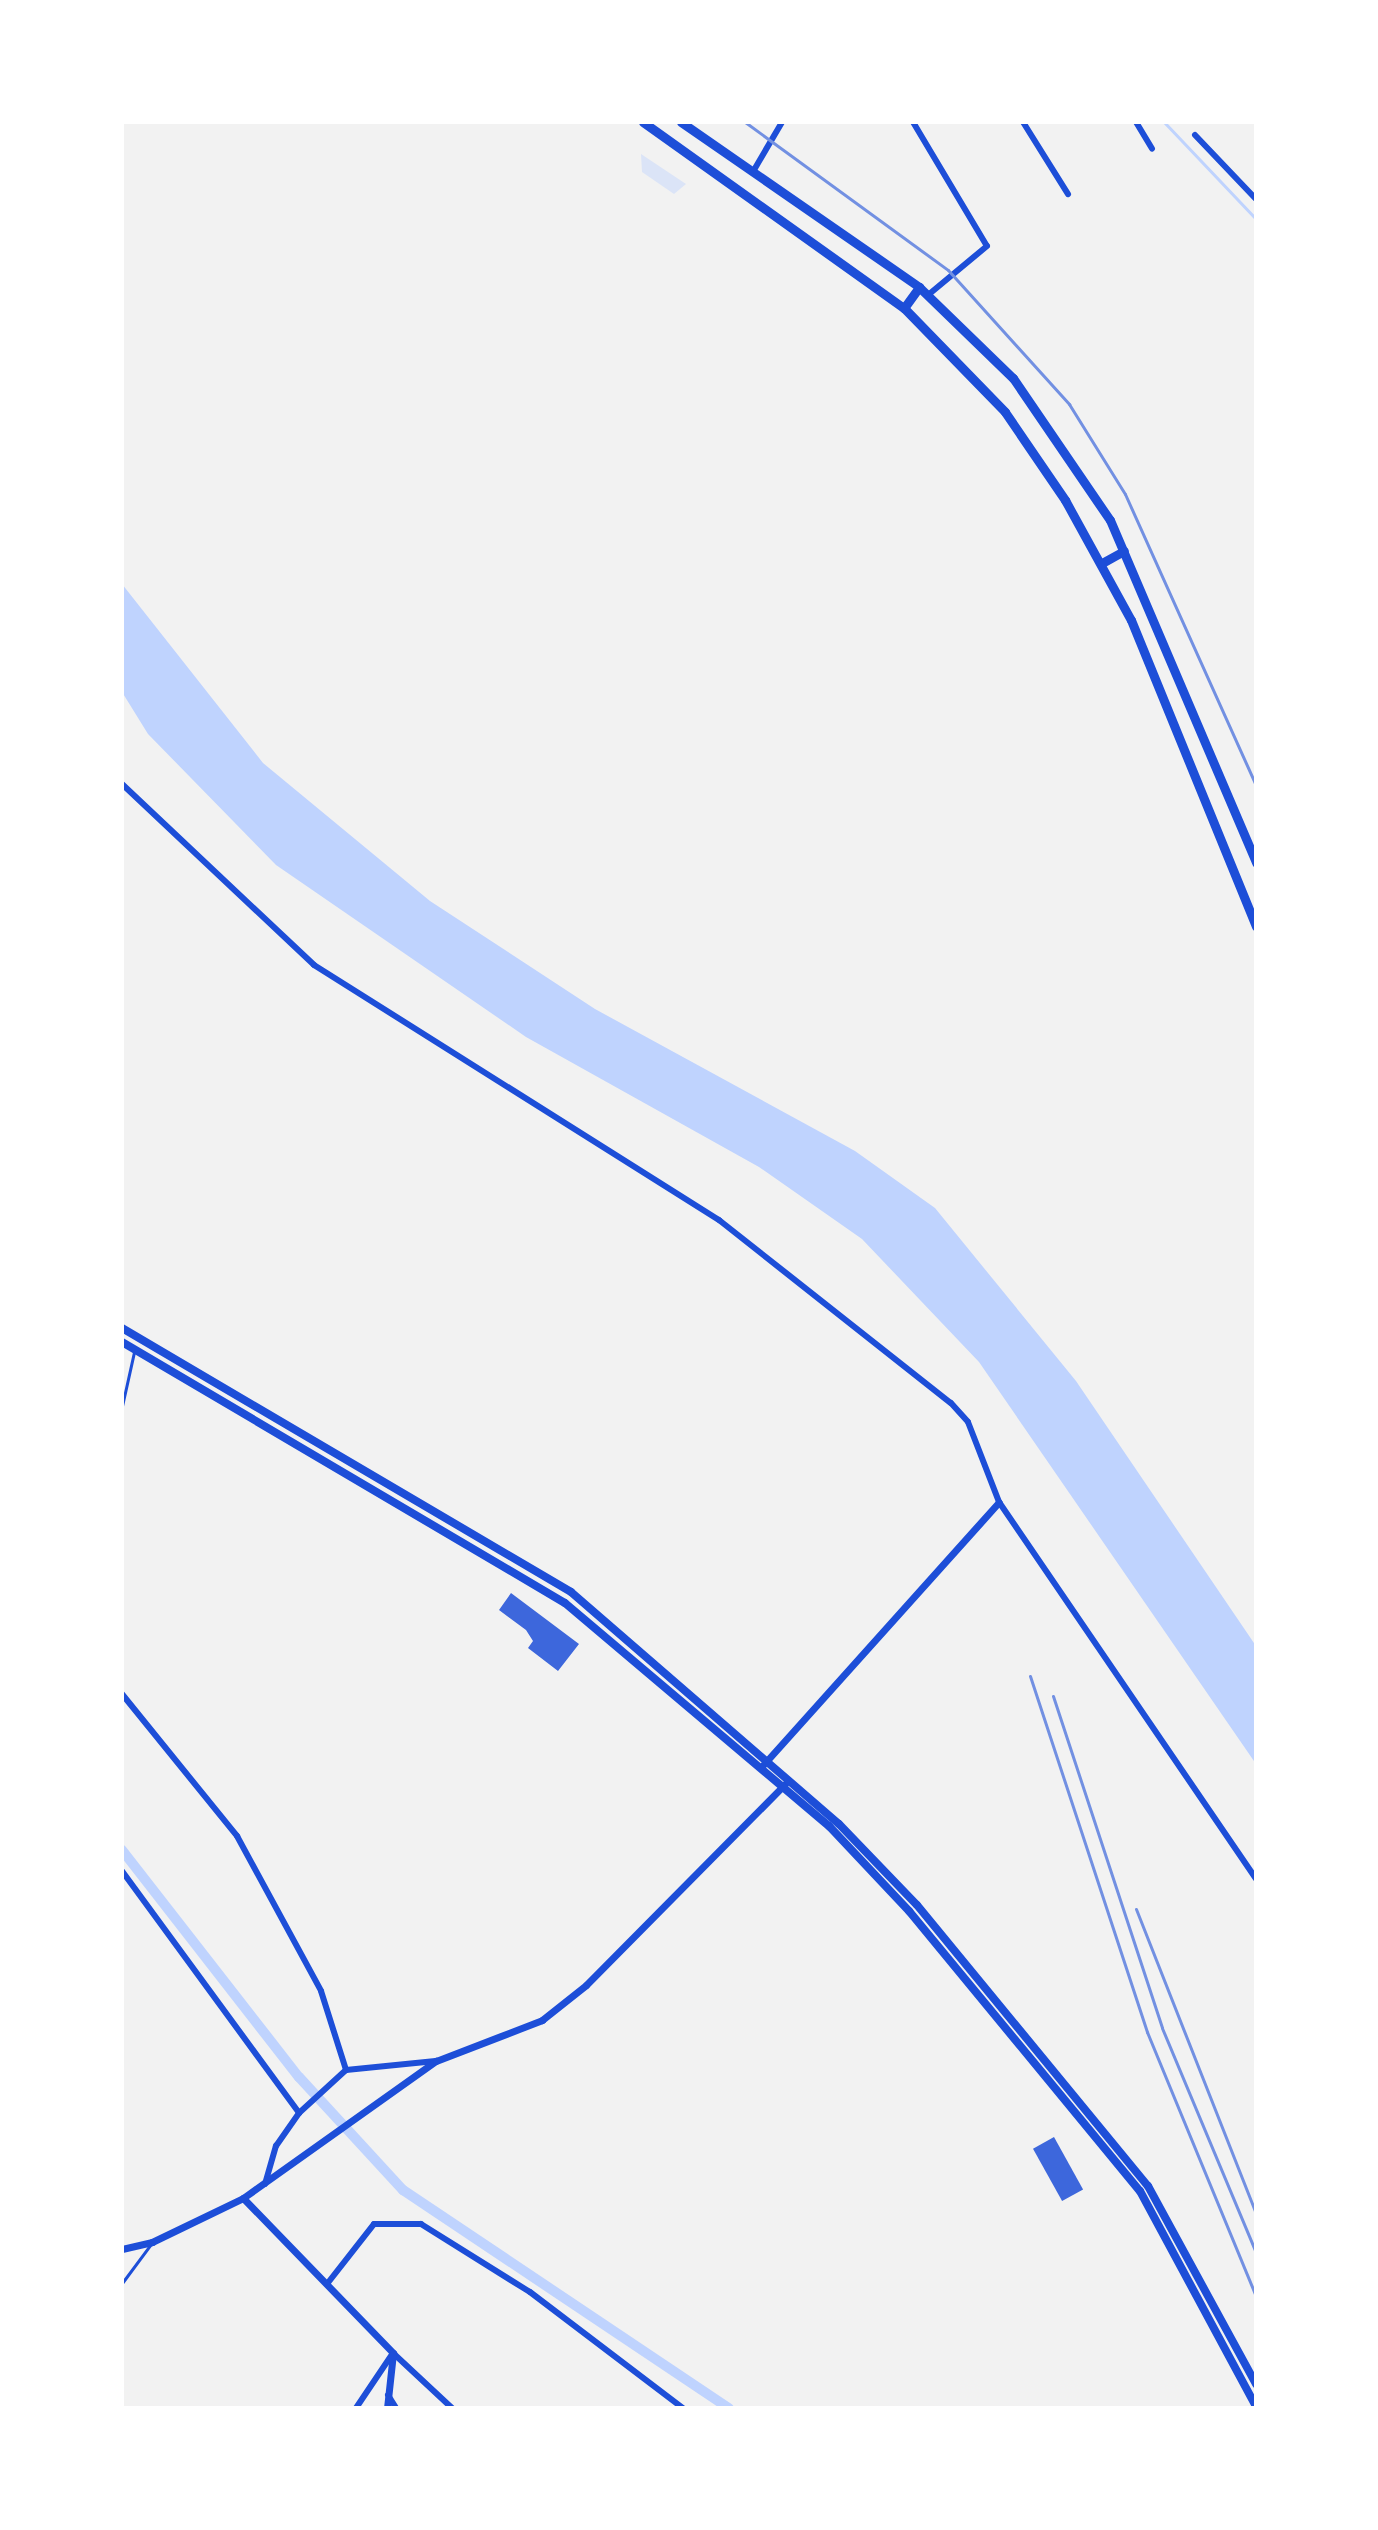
<!DOCTYPE html>
<style>
body{margin:0}
#map{position:relative;width:1378px;height:2530px;overflow:hidden;background:#f2f2f2;font-family:"Libre Baskerville",serif}
div>[style]{position:absolute}
.green>*{inset:0;background:#dbe4f7}
.water>*{inset:0;background:#bfd3fe}
.stream>*{height:3px;margin:-1.5px;padding:0 1.5px;transform-origin:1.5px;border-radius:1.5px;background:#bfd3fe}
.canal>*{height:10px;margin:-5px;padding:0 5px;transform-origin:5px;border-radius:5px;background:#bfd3fe}
.building>*{inset:0;background:#3d67dc;transform-origin:0 0}
.service>*{height:3px;margin:-1.5px;padding:0 1.5px;transform-origin:1.5px;border-radius:1.5px;background:#1d4ed8}
.minor>*{height:6px;margin:-3px;padding:0 3px;transform-origin:3px;border-radius:3px;background:#1d4ed8}
.tertiary>*{height:7px;margin:-3.5px;padding:0 3.5px;transform-origin:3.5px;border-radius:3.5px;background:#1d4ed8}
.secondary>*{height:8px;margin:-4px;padding:0 4px;transform-origin:4px;border-radius:4px;background:#1d4ed8}
.trunk>*{height:9px;margin:-4.5px;padding:0 4.5px;transform-origin:4.5px;border-radius:4.5px;background:#1d4ed8}
.rail>*{height:3px;margin:-1.5px;padding:0 1.5px;transform-origin:1.5px;border-radius:1.5px;background:#7290e2}
span{translate:-50% -50%;white-space:nowrap;text-align:center;line-height:1.15;-webkit-text-stroke:6px #fff;paint-order:stroke}
.frame{position:absolute;inset:0;border:124px solid #fff;pointer-events:none}
</style>
<div id="map">
<div class="green">
<i style="clip-path:polygon(641px 154px,686px 184px,674px 194px,642px 172px)"></i>
</div>
<div class="water">
<i style="clip-path:polygon(122px 584px,263px 763px,430px 901px,595px 1009px,855px 1151px,935px 1208px,1076px 1381px,1256px 1646px,1256px 1764px,979px 1362px,862px 1239px,759px 1167px,526px 1037px,276px 865px,148px 734px,122px 692px)"></i>
</div>
<div class="stream">
<i style="left:1164px;top:122px;width:134px;rotate:46.5deg"></i>
</div>
<div class="canal">
<i style="left:122px;top:1850px;width:288px;rotate:52.1deg"></i>
<i style="left:299px;top:2077px;width:154px;rotate:47.4deg"></i>
<i style="left:403px;top:2190px;width:392px;rotate:33.8deg"></i>
</div>
<div class="building">
<i style="clip-path:polygon(511px 1593px,579px 1644px,558px 1671px,528px 1648px,533px 1641px,526px 1630px,499px 1610px)"></i>
<i style="left:1054px;top:2137px;width:60px;height:24px;rotate:61deg"></i>
</div>
<div class="service">
<i style="left:122px;top:1406px;width:55px;rotate:-77.5deg"></i>
<i style="left:122px;top:2283px;width:49px;rotate:-53.4deg"></i>
</div>
<div class="minor">
<i style="left:913px;top:122px;width:144px;rotate:59.2deg"></i>
<i style="left:987px;top:246px;width:77px;rotate:140.3deg"></i>
<i style="left:1023px;top:122px;width:85px;rotate:58deg"></i>
<i style="left:1136px;top:122px;width:31px;rotate:59deg"></i>
<i style="left:1195px;top:135px;width:88px;rotate:46.4deg"></i>
<i style="left:754px;top:170px;width:56px;rotate:-59.7deg"></i>
<i style="left:122px;top:784px;width:264px;rotate:43.3deg"></i>
<i style="left:314px;top:965px;width:479px;rotate:32.2deg"></i>
<i style="left:719px;top:1220px;width:295px;rotate:38.3deg"></i>
<i style="left:951px;top:1403px;width:25px;rotate:48deg"></i>
<i style="left:968px;top:1422px;width:86px;rotate:68.8deg"></i>
<i style="left:999px;top:1502px;width:456px;rotate:55.7deg"></i>
<i style="left:122px;top:1694px;width:183px;rotate:51deg"></i>
<i style="left:237px;top:1836px;width:176px;rotate:61.5deg"></i>
<i style="left:321px;top:1991px;width:83px;rotate:72.4deg"></i>
<i style="left:122px;top:1871px;width:300px;rotate:53.8deg"></i>
<i style="left:265px;top:2184px;width:40px;rotate:-74deg"></i>
<i style="left:276px;top:2146px;width:40px;rotate:-55.1deg"></i>
<i style="left:299px;top:2113px;width:64px;rotate:-42.5deg"></i>
<i style="left:346px;top:2070px;width:90px;rotate:-5.7deg"></i>
<i style="left:327px;top:2284px;width:76px;rotate:-51.9deg"></i>
<i style="left:374px;top:2224px;width:47px"></i>
<i style="left:421px;top:2224px;width:128px;rotate:32deg"></i>
<i style="left:530px;top:2292px;width:192px;rotate:37.2deg"></i>
<i style="left:388px;top:2395px;width:15px;rotate:58deg"></i>
<i style="left:356px;top:2408px;width:66px;rotate:-56.1deg"></i>
<i style="left:393px;top:2353px;width:81px;rotate:43deg"></i>
</div>
<div class="tertiary">
<i style="left:763px;top:1765px;width:353px;rotate:-48.1deg"></i>
<i style="left:243px;top:2198px;width:216px;rotate:45.9deg"></i>
<i style="left:393px;top:2353px;width:55px;rotate:96.2deg"></i>
<i style="left:122px;top:2249px;width:31px;rotate:-13deg"></i>
<i style="left:152px;top:2242px;width:101px;rotate:-25.8deg"></i>
<i style="left:243px;top:2198px;width:237px;rotate:-35.4deg"></i>
<i style="left:436px;top:2061px;width:114px;rotate:-21.1deg"></i>
<i style="left:542px;top:2020px;width:56px;rotate:-38.5deg"></i>
<i style="left:586px;top:1985px;width:283px;rotate:-45.3deg"></i>
</div>
<div class="secondary">
<i style="left:122px;top:1328px;width:521px;rotate:30.45deg"></i>
<i style="left:571px;top:1592px;width:354px;rotate:40.9deg"></i>
<i style="left:839px;top:1824px;width:112px;rotate:46.1deg"></i>
<i style="left:917px;top:1905px;width:364px;rotate:50.6deg"></i>
<i style="left:1148px;top:2186px;width:226px;rotate:61.4deg"></i>
<i style="left:122px;top:1342px;width:514px;rotate:30.51deg"></i>
<i style="left:565px;top:1603px;width:346px;rotate:40.2deg"></i>
<i style="left:829px;top:1826px;width:117px;rotate:46.7deg"></i>
<i style="left:909px;top:1911px;width:363px;rotate:50.5deg"></i>
<i style="left:1140px;top:2191px;width:244px;rotate:61.7deg"></i>
</div>
<div class="trunk">
<i style="left:643px;top:122px;width:320px;rotate:35.5deg"></i>
<i style="left:904px;top:308px;width:145px;rotate:45.8deg"></i>
<i style="left:1005px;top:412px;width:107px;rotate:55.7deg"></i>
<i style="left:1065px;top:500px;width:137px;rotate:61.2deg"></i>
<i style="left:1131px;top:620px;width:331px;rotate:67.8deg"></i>
<i style="left:681px;top:122px;width:290px;rotate:34.7deg"></i>
<i style="left:919px;top:287px;width:131px;rotate:44.1deg"></i>
<i style="left:1013px;top:378px;width:172px;rotate:55.7deg"></i>
<i style="left:1110px;top:520px;width:373px;rotate:66.9deg"></i>
<i style="left:904px;top:308px;width:26px;rotate:-54deg"></i>
<i style="left:1102px;top:563px;width:25px;rotate:-29deg"></i>
</div>
<div class="rail">
<i style="left:745px;top:122px;width:251px;rotate:36.1deg"></i>
<i style="left:948px;top:270px;width:181px;rotate:47.9deg"></i>
<i style="left:1069px;top:404px;width:106px;rotate:58.1deg"></i>
<i style="left:1125px;top:494px;width:320px;rotate:65.8deg"></i>
<i style="left:1030px;top:1676px;width:375px;rotate:71.8deg"></i>
<i style="left:1147px;top:2032px;width:286px;rotate:67.6deg"></i>
<i style="left:1053px;top:1696px;width:349px;rotate:71.8deg"></i>
<i style="left:1162px;top:2028px;width:244px;rotate:67.3deg"></i>
<i style="left:1136px;top:1909px;width:327px;rotate:68.5deg"></i>
</div>
<div class="frame"></div>
</div>
